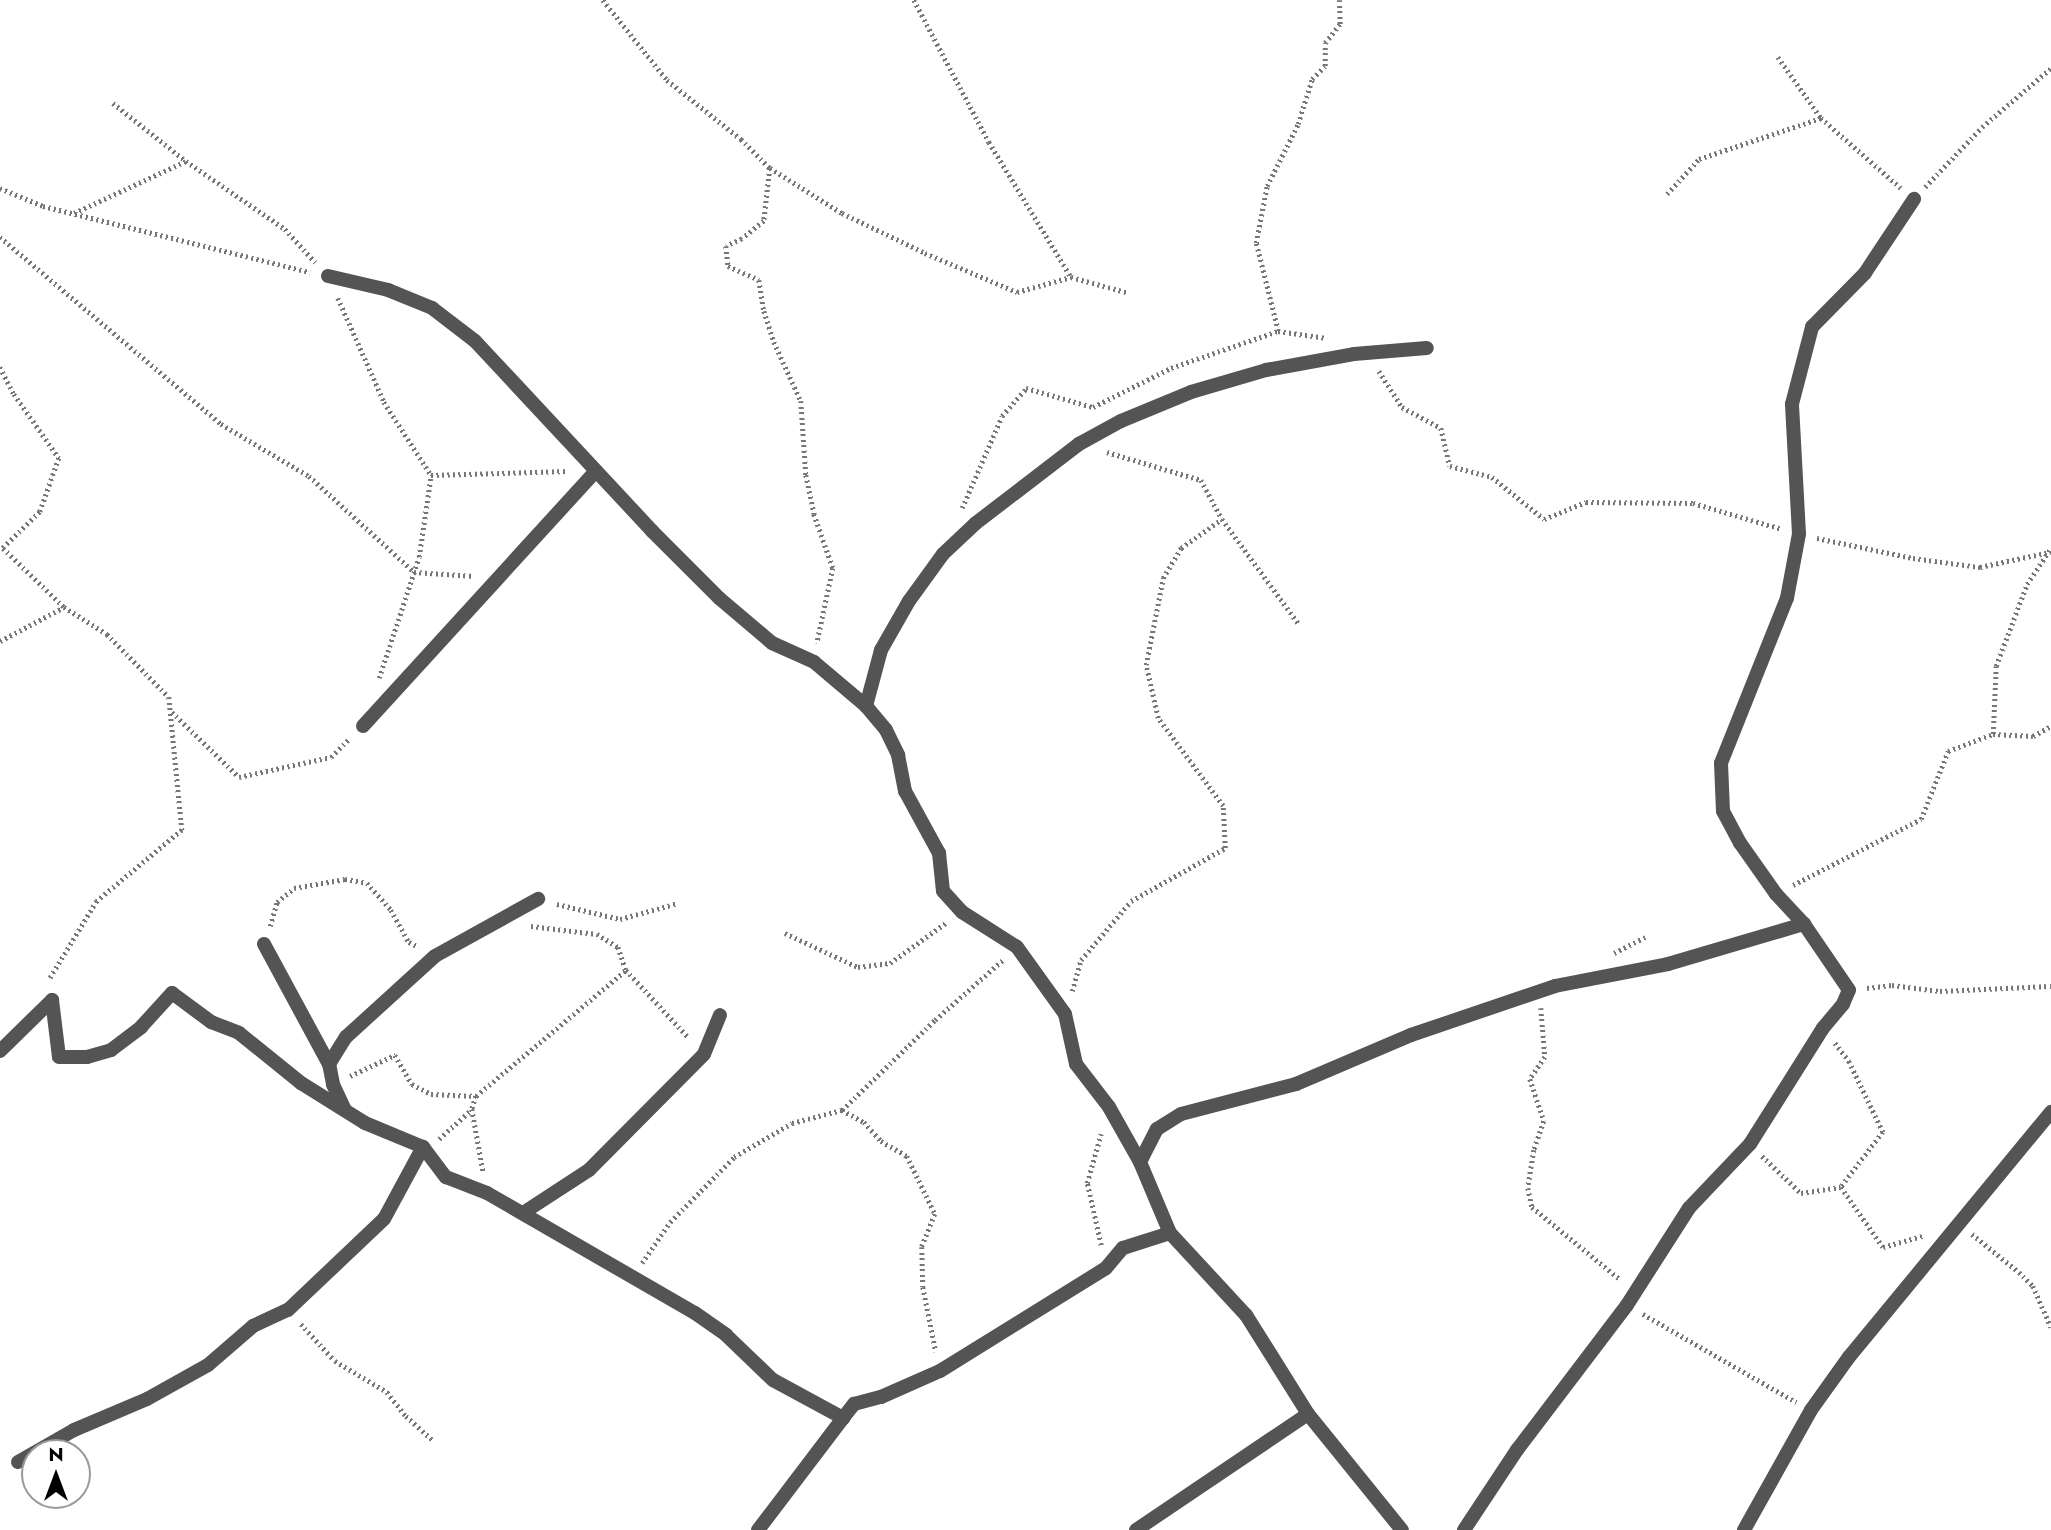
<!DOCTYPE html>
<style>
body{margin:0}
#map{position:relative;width:2051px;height:1530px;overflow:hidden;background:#fff;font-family:Jost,sans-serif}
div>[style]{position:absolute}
.path>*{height:4.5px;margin-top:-2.25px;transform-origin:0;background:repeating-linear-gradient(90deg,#767676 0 2px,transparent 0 5.5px)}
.minor>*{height:14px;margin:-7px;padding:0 7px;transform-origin:7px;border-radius:7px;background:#545454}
span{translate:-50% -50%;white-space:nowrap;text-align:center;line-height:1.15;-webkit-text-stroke:6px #fff;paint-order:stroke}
.north{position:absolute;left:21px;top:1439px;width:70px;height:70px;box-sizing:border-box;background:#fff;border:2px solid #999;border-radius:50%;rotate:0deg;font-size:19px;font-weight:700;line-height:28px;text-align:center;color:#000}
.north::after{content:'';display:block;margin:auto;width:24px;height:32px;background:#000;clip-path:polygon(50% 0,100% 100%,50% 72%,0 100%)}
</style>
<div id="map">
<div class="path">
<i style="left:603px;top:0;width:102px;rotate:51.3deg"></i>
<i style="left:667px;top:80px;width:95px;rotate:38.6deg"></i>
<i style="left:741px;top:139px;width:41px;rotate:45deg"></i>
<i style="left:770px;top:168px;width:85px;rotate:32deg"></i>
<i style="left:842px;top:213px;width:92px;rotate:25.7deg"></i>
<i style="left:925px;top:253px;width:100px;rotate:23deg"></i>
<i style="left:1017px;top:292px;width:56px;rotate:-15.5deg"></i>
<i style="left:1071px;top:277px;width:60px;rotate:15.4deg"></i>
<i style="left:914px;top:0;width:161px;rotate:62.2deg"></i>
<i style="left:989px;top:142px;width:158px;rotate:58.7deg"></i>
<i style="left:1778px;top:57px;width:75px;rotate:54.8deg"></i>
<i style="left:1821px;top:118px;width:106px;rotate:41.2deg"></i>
<i style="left:113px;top:103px;width:93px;rotate:38.5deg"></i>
<i style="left:186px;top:161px;width:120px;rotate:34.5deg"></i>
<i style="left:285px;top:229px;width:45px;rotate:47.7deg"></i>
<i style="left:770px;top:168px;width:53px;rotate:96.5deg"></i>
<i style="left:764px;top:221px;width:28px;rotate:141deg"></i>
<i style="left:742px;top:239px;width:17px;rotate:156deg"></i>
<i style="left:726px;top:246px;width:20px;rotate:84deg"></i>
<i style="left:728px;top:266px;width:34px;rotate:24deg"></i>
<i style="left:759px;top:280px;width:31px;rotate:81deg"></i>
<i style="left:764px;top:311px;width:33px;rotate:72deg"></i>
<i style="left:774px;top:342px;width:65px;rotate:65.4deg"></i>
<i style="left:801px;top:401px;width:74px;rotate:86.1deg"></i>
<i style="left:806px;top:475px;width:40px;rotate:78deg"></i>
<i style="left:814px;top:514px;width:57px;rotate:70.6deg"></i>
<i style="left:833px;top:568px;width:77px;rotate:102deg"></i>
<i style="left:1925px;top:187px;width:83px;rotate:-46.5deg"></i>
<i style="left:1982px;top:127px;width:91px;rotate:-40.5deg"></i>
<i style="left:0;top:188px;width:47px;rotate:22.7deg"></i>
<i style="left:43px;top:206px;width:275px;rotate:13.9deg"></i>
<i style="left:1667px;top:194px;width:47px;rotate:-47.6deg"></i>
<i style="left:1699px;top:159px;width:129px;rotate:-18.6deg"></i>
<i style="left:74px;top:213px;width:123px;rotate:-24.9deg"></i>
<i style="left:0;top:237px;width:289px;rotate:40.2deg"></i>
<i style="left:221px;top:424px;width:102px;rotate:30.6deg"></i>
<i style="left:309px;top:476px;width:142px;rotate:42.4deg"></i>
<i style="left:414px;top:572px;width:60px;rotate:3.8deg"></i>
<i style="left:338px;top:298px;width:114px;rotate:66.1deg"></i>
<i style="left:384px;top:402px;width:87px;rotate:57.2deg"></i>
<i style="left:431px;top:475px;width:137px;rotate:-1.7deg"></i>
<i style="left:1278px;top:331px;width:91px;rotate:-104deg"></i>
<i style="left:1256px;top:243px;width:58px;rotate:-79.1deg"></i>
<i style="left:1267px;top:186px;width:69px;rotate:-63.4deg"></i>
<i style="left:1298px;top:124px;width:47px;rotate:-72.7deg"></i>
<i style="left:1312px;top:79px;width:18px;rotate:-45deg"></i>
<i style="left:1325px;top:66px;width:23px;rotate:-90deg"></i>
<i style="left:1325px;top:43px;width:24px;rotate:-52deg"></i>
<i style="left:1340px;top:24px;width:24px;rotate:-92deg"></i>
<i style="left:0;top:367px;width:30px;rotate:63deg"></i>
<i style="left:14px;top:394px;width:78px;rotate:54.9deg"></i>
<i style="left:59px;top:458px;width:57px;rotate:109.4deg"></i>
<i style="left:40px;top:512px;width:52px;rotate:135.8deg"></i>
<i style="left:3px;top:548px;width:85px;rotate:44deg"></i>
<i style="left:1379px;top:371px;width:43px;rotate:57.4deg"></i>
<i style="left:1402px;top:407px;width:44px;rotate:28.3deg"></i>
<i style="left:1441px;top:428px;width:39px;rotate:77deg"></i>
<i style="left:1450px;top:466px;width:43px;rotate:14.7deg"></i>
<i style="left:1492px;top:477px;width:67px;rotate:38.9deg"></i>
<i style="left:1544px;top:519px;width:45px;rotate:-22deg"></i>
<i style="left:1586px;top:502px;width:107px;rotate:0.5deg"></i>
<i style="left:1693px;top:503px;width:93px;rotate:16.3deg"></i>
<i style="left:1107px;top:452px;width:98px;rotate:16.6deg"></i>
<i style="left:1201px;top:480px;width:44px;rotate:61.7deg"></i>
<i style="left:1222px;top:519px;width:129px;rotate:53.8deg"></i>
<i style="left:962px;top:508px;width:100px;rotate:-66.5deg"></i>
<i style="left:1002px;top:416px;width:37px;rotate:-49deg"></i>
<i style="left:1026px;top:388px;width:70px;rotate:15.8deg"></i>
<i style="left:1093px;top:407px;width:87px;rotate:-26.6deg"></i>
<i style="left:1171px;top:368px;width:113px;rotate:-19.1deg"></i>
<i style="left:1278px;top:331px;width:49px;rotate:8.1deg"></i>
<i style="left:1817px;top:538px;width:98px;rotate:11.8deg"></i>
<i style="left:1913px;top:558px;width:68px;rotate:7.7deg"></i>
<i style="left:1980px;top:567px;width:72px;rotate:-12.1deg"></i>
<i style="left:0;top:641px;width:72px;rotate:-28deg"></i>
<i style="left:64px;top:607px;width:51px;rotate:32.1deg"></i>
<i style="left:107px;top:634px;width:88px;rotate:45.5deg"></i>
<i style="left:169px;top:697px;width:134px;rotate:84.4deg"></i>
<i style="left:182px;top:830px;width:111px;rotate:140.1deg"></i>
<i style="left:97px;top:901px;width:92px;rotate:121.3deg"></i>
<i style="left:379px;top:678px;width:127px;rotate:-71.7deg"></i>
<i style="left:419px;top:557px;width:83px;rotate:-81.7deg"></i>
<i style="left:172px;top:712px;width:93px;rotate:44.1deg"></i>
<i style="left:239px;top:777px;width:94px;rotate:-12.3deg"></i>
<i style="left:331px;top:757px;width:27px;rotate:-45deg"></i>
<i style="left:1993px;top:734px;width:68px;rotate:-87.5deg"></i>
<i style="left:1996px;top:666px;width:88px;rotate:-69.3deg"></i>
<i style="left:2027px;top:584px;width:43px;rotate:-56.3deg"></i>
<i style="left:1793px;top:885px;width:144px;rotate:-27.3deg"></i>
<i style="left:1921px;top:819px;width:73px;rotate:-68.3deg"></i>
<i style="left:1948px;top:751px;width:48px;rotate:-20.7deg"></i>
<i style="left:1993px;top:734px;width:40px;rotate:2.9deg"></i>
<i style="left:2033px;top:736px;width:21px;rotate:-29deg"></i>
<i style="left:557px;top:904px;width:65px;rotate:13.4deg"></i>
<i style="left:620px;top:919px;width:60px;rotate:-15.4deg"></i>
<i style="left:270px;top:926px;width:25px;rotate:-74deg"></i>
<i style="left:277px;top:902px;width:22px;rotate:-39deg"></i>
<i style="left:294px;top:888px;width:52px;rotate:-10deg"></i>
<i style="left:345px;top:879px;width:22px;rotate:10deg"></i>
<i style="left:367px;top:883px;width:36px;rotate:48deg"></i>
<i style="left:391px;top:910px;width:37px;rotate:61deg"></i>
<i style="left:409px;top:942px;width:11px;rotate:27deg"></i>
<i style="left:531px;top:926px;width:66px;rotate:6.9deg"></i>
<i style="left:597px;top:934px;width:25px;rotate:32deg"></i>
<i style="left:618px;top:947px;width:24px;rotate:71deg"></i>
<i style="left:626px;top:970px;width:93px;rotate:47.2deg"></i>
<i style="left:785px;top:933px;width:81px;rotate:25deg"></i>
<i style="left:858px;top:967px;width:32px;rotate:-7deg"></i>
<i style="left:890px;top:963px;width:70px;rotate:-35.7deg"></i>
<i style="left:1614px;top:953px;width:35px;rotate:-27deg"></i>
<i style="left:1867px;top:988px;width:25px;rotate:-7deg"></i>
<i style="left:1892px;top:985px;width:48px;rotate:7.1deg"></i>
<i style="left:1940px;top:991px;width:111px;rotate:-2.6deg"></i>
<i style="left:1072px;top:991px;width:32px;rotate:-74deg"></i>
<i style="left:1081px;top:960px;width:77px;rotate:-49.7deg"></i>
<i style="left:1131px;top:901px;width:108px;rotate:-29.4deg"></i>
<i style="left:1225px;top:848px;width:42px;rotate:-92.7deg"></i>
<i style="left:1223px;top:806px;width:109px;rotate:-126.5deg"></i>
<i style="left:1158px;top:718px;width:54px;rotate:-102.8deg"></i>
<i style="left:1146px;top:665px;width:89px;rotate:-78.9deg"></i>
<i style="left:1163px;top:578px;width:35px;rotate:-59deg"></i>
<i style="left:1181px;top:548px;width:50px;rotate:-35.3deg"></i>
<i style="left:1541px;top:1008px;width:49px;rotate:85.3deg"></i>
<i style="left:1545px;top:1057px;width:27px;rotate:124deg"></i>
<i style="left:1530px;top:1079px;width:44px;rotate:71.6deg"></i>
<i style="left:1544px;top:1121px;width:31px;rotate:109deg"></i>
<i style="left:1534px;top:1150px;width:38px;rotate:99deg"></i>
<i style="left:1528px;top:1188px;width:19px;rotate:78deg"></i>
<i style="left:1532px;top:1207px;width:115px;rotate:39.4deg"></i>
<i style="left:1835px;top:1043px;width:23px;rotate:52deg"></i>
<i style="left:1849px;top:1061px;width:79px;rotate:64.4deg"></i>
<i style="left:1883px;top:1132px;width:69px;rotate:127.4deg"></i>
<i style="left:350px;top:1076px;width:50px;rotate:-25deg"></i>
<i style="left:395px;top:1055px;width:34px;rotate:60deg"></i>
<i style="left:412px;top:1084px;width:21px;rotate:28deg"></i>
<i style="left:431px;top:1094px;width:45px;rotate:2.5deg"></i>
<i style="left:476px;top:1096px;width:196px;rotate:-40deg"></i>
<i style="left:476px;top:1096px;width:14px;rotate:107deg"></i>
<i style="left:472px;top:1109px;width:63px;rotate:79.9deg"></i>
<i style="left:842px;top:1110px;width:25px;rotate:29deg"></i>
<i style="left:864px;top:1122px;width:25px;rotate:48deg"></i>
<i style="left:881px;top:1141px;width:30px;rotate:30deg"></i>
<i style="left:907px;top:1156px;width:64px;rotate:64.2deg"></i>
<i style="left:935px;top:1214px;width:35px;rotate:112deg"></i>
<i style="left:922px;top:1247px;width:40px;rotate:88.6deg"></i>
<i style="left:923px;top:1287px;width:66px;rotate:78.7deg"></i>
<i style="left:439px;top:1139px;width:43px;rotate:-42.2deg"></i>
<i style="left:1762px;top:1156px;width:54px;rotate:43.5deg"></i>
<i style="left:1801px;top:1193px;width:40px;rotate:-8.5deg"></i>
<i style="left:1841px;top:1187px;width:73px;rotate:55deg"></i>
<i style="left:1883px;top:1247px;width:41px;rotate:-15.8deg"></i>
<i style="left:1972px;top:1234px;width:60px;rotate:39deg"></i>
<i style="left:2019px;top:1272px;width:20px;rotate:45deg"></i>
<i style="left:2033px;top:1286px;width:45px;rotate:66.3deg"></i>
<i style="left:1101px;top:1245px;width:64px;rotate:-102.7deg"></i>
<i style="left:1087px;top:1183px;width:51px;rotate:-74.1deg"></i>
<i style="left:642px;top:1263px;width:50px;rotate:-55.7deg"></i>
<i style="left:670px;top:1222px;width:91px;rotate:-45.4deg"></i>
<i style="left:734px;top:1157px;width:67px;rotate:-30.4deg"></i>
<i style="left:792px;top:1123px;width:52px;rotate:-14.6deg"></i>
<i style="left:842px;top:1110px;width:129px;rotate:-44.1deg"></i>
<i style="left:935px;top:1020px;width:92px;rotate:-41.5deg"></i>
<i style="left:1643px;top:1314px;width:177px;rotate:29.9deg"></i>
<i style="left:301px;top:1324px;width:50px;rotate:47.4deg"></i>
<i style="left:335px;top:1361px;width:61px;rotate:30.8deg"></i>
<i style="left:387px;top:1392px;width:31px;rotate:52deg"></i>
<i style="left:406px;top:1416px;width:36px;rotate:42deg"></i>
</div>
<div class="minor">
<i style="left:328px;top:276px;width:62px;rotate:13.1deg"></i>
<i style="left:388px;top:290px;width:48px;rotate:22.2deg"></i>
<i style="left:432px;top:308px;width:54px;rotate:37.5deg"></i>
<i style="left:475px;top:341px;width:260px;rotate:47deg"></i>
<i style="left:652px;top:531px;width:95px;rotate:45deg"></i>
<i style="left:719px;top:598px;width:70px;rotate:40.3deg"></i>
<i style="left:772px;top:643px;width:46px;rotate:24.3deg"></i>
<i style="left:814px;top:662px;width:68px;rotate:40.2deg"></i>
<i style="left:866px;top:706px;width:31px;rotate:50deg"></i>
<i style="left:886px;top:730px;width:28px;rotate:64deg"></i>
<i style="left:898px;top:755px;width:37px;rotate:79deg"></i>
<i style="left:905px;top:791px;width:71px;rotate:61.3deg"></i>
<i style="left:939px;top:853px;width:38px;rotate:84deg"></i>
<i style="left:943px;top:891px;width:28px;rotate:48deg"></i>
<i style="left:962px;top:912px;width:65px;rotate:32.5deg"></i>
<i style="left:1017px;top:947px;width:82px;rotate:54.4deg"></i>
<i style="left:1065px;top:1014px;width:51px;rotate:77.6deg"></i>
<i style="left:1076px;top:1064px;width:54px;rotate:52.5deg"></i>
<i style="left:1109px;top:1107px;width:63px;rotate:60.6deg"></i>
<i style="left:1140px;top:1162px;width:77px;rotate:67.1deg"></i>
<i style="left:1170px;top:1233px;width:112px;rotate:47.2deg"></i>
<i style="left:1246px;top:1315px;width:117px;rotate:57.9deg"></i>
<i style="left:1308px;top:1414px;width:149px;rotate:51deg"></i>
<i style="left:866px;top:706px;width:58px;rotate:-75deg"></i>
<i style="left:881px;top:650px;width:56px;rotate:-60.3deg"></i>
<i style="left:909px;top:601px;width:58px;rotate:-54.1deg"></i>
<i style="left:943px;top:554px;width:45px;rotate:-43.2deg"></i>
<i style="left:976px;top:523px;width:130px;rotate:-37.5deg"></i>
<i style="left:1079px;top:444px;width:48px;rotate:-28.7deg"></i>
<i style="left:1121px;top:421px;width:76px;rotate:-22.5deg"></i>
<i style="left:1191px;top:392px;width:78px;rotate:-16.3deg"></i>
<i style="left:1266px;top:370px;width:89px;rotate:-10.3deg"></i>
<i style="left:1354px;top:354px;width:73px;rotate:-4.7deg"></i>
<i style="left:363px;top:726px;width:345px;rotate:-47.6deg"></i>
<i style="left:264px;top:944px;width:136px;rotate:61.6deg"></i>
<i style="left:52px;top:1000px;width:57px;rotate:83deg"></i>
<i style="left:59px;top:1057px;width:28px"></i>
<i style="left:87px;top:1057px;width:25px;rotate:-16deg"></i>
<i style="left:111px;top:1050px;width:38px;rotate:-37deg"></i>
<i style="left:141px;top:1027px;width:46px;rotate:-47.6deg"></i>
<i style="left:172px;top:993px;width:49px;rotate:36.6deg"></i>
<i style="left:211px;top:1022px;width:30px;rotate:21deg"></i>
<i style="left:239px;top:1033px;width:80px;rotate:38.9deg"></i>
<i style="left:301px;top:1083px;width:75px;rotate:32deg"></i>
<i style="left:365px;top:1123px;width:63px;rotate:22.5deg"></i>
<i style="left:423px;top:1147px;width:38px;rotate:53deg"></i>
<i style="left:446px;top:1177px;width:44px;rotate:21.3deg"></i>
<i style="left:487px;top:1193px;width:240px;rotate:30deg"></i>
<i style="left:695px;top:1313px;width:38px;rotate:35deg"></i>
<i style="left:726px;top:1335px;width:65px;rotate:43.8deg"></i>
<i style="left:773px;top:1380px;width:80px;rotate:28.5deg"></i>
<i style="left:843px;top:1418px;width:18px;rotate:-52deg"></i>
<i style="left:854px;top:1404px;width:28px;rotate:-15deg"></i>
<i style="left:881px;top:1397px;width:64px;rotate:-23.8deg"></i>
<i style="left:940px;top:1371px;width:195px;rotate:-31.8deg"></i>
<i style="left:1106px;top:1268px;width:26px;rotate:-50deg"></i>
<i style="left:1123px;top:1248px;width:49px;rotate:-17.7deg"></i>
<i style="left:0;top:1051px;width:73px;rotate:-44.4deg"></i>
<i style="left:344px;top:1108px;width:26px;rotate:-115deg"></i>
<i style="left:333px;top:1084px;width:20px;rotate:-101deg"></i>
<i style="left:329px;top:1064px;width:32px;rotate:-58deg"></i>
<i style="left:346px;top:1037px;width:120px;rotate:-42.3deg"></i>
<i style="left:435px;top:956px;width:118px;rotate:-29deg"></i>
<i style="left:1140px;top:1162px;width:37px;rotate:-63deg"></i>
<i style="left:1157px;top:1129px;width:28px;rotate:-32deg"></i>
<i style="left:1181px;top:1114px;width:119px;rotate:-14.6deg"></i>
<i style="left:1296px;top:1084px;width:125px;rotate:-23.1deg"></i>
<i style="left:1411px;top:1035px;width:152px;rotate:-18.8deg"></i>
<i style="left:1555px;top:986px;width:115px;rotate:-11deg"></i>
<i style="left:1668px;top:964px;width:142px;rotate:-16.4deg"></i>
<i style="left:523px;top:1213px;width:79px;rotate:-33.1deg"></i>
<i style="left:589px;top:1170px;width:163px;rotate:-45.2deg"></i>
<i style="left:704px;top:1054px;width:42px;rotate:-67.7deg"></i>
<i style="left:18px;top:1462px;width:64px;rotate:-29.7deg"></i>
<i style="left:74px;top:1430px;width:79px;rotate:-23deg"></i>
<i style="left:147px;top:1399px;width:70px;rotate:-29.1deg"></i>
<i style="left:208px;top:1365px;width:60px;rotate:-40.9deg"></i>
<i style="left:253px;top:1326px;width:38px;rotate:-25deg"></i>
<i style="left:288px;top:1310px;width:132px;rotate:-43.5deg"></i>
<i style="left:384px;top:1219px;width:82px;rotate:-61.6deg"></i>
<i style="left:758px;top:1530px;width:141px;rotate:-52.8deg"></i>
<i style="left:1136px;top:1530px;width:207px;rotate:-34deg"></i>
<i style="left:1464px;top:1530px;width:96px;rotate:-56.5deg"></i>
<i style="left:1517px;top:1450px;width:182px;rotate:-52.8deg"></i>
<i style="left:1627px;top:1305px;width:115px;rotate:-57.4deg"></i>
<i style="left:1689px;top:1208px;width:88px;rotate:-46.4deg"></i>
<i style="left:1750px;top:1144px;width:137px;rotate:-57.8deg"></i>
<i style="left:1823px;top:1028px;width:31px;rotate:-50deg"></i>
<i style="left:1843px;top:1004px;width:15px;rotate:-67deg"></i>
<i style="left:1849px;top:990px;width:80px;rotate:-124.3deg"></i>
<i style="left:1804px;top:924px;width:41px;rotate:-133deg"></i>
<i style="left:1776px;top:894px;width:62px;rotate:-125.2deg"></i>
<i style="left:1740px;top:843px;width:36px;rotate:-118deg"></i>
<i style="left:1723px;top:811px;width:48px;rotate:-92.4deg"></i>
<i style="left:1721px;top:763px;width:178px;rotate:-68.2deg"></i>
<i style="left:1787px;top:598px;width:65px;rotate:-79.4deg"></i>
<i style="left:1799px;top:534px;width:130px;rotate:-93.1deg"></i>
<i style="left:1792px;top:404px;width:80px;rotate:-75.4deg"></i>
<i style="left:1812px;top:327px;width:76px;rotate:-45.5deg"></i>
<i style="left:1865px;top:273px;width:89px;rotate:-56.5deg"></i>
<i style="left:1744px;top:1530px;width:137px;rotate:-60.8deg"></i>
<i style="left:1811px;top:1410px;width:65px;rotate:-54.4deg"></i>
<i style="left:1849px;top:1357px;width:318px;rotate:-50.5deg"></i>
</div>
<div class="north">N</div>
</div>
